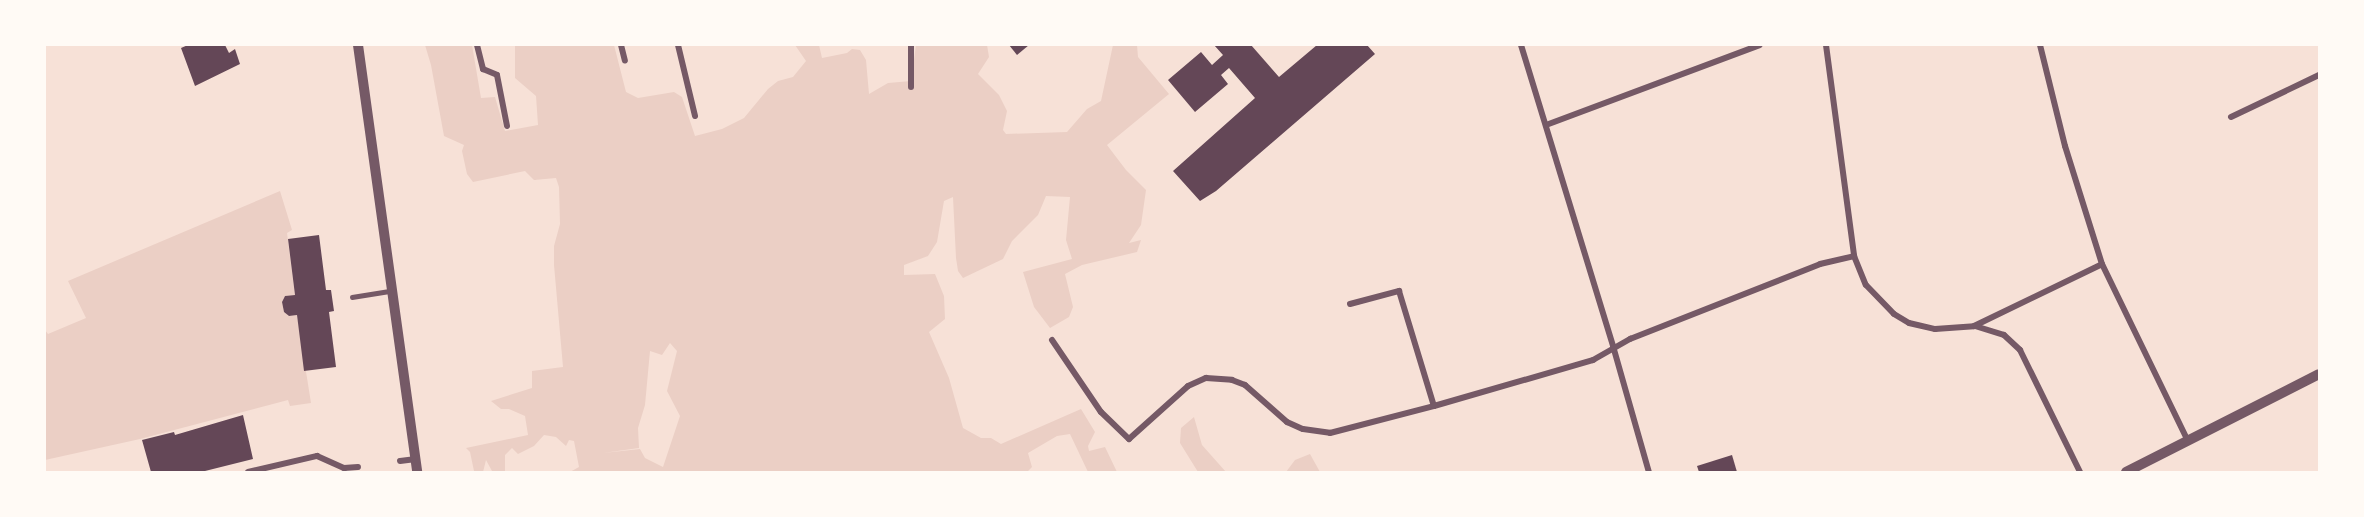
<!DOCTYPE html>
<style>
body{margin:0}
#map{position:relative;width:2364px;height:517px;overflow:hidden;background:#f7e1d7;font-family:"Nunito Sans",sans-serif}
div>[style]{position:absolute}
.green>*{inset:0;background:#ebcfc5}
.building>*{inset:0;background:#644757}
.service>*{height:4.5px;margin:-2.25px;padding:0 2.25px;transform-origin:2.25px;border-radius:2.25px;background:#755966}
.minor>*{height:6px;margin:-3px;padding:0 3px;transform-origin:3px;border-radius:3px;background:#755966}
.tertiary>*{height:10px;margin:-5px;padding:0 5px;transform-origin:5px;border-radius:5px;background:#755966}
span{translate:-50% -50%;white-space:nowrap;text-align:center;line-height:1.15;-webkit-text-stroke:6px #fffaf5;paint-order:stroke}
.frame{position:absolute;inset:0;border:46px solid #fffaf5;pointer-events:none}
</style>
<div id="map">
<div class="green">
<i style="clip-path:polygon(evenodd,425px 45px,472px 45px,481px 98px,495px 97px,505px 131px,538px 125px,536px 96px,515px 78px,515px 45px,614px 45px,626px 92px,638px 98px,674px 92px,682px 97px,695px 136px,722px 129px,744px 118px,768px 89px,778px 81px,793px 77px,806px 61px,795px 45px,819px 45px,822px 58px,847px 53px,852px 49px,860px 50px,866px 60px,869px 94px,888px 83px,911px 81px,916px 45px,987px 45px,989px 57px,978px 74px,999px 95px,1007px 111px,1003px 130px,1006px 134px,1067px 132px,1087px 109px,1101px 101px,1113px 45px,1137px 45px,1138px 57px,1169px 94px,1107px 145px,1126px 170px,1146px 190px,1141px 225px,1129px 243px,1141px 240px,1137px 252px,1082px 265px,1065px 274px,1073px 307px,1069px 317px,1050px 328px,1034px 307px,1023px 272px,1072px 259px,1066px 240px,1070px 197px,1046px 196px,1038px 215px,1012px 241px,1003px 259px,963px 278px,958px 271px,956px 258px,953px 197px,944px 201px,937px 242px,928px 256px,904px 265px,904px 275px,935px 274px,944px 296px,945px 319px,929px 332px,949px 378px,963px 428px,981px 438px,991px 438px,1001px 444px,1081px 409px,1095px 432px,1088px 446px,1089px 451px,1105px 447px,1117px 472px,1088px 472px,1070px 434px,1057px 436px,1028px 453px,1032px 467px,1027px 472px,570px 472px,579px 467px,574px 441px,569px 440px,566px 446px,556px 437px,544px 435px,534px 446px,518px 454px,512px 448px,505px 455px,505px 472px,492px 471px,486px 460px,483px 472px,474px 471px,470px 452px,466px 448px,528px 435px,525px 416px,509px 409px,501px 409px,491px 401px,532px 388px,532px 371px,563px 367px,554px 265px,554px 246px,560px 224px,559px 187px,556px 178px,534px 180px,525px 171px,473px 182px,467px 174px,462px 151px,464px 145px,444px 136px,431px 65px,425px 45px,670px 343px,677px 351px,667px 391px,680px 416px,663px 467px,645px 458px,640px 449px,603px 453px,639px 448px,638px 428px,645px 405px,650px 351px,662px 355px,670px 343px)"></i>
<i style="clip-path:polygon(280px 191px,292px 230px,287px 233px,295px 295px,285px 296px,282px 302px,284px 312px,289px 316px,297px 315px,311px 403px,290px 406px,288px 400px,140px 439px,45px 460px,45px 330px,48px 334px,86px 318px,68px 281px)"></i>
<i style="clip-path:polygon(1194px 417px,1202px 445px,1226px 472px,1198px 472px,1180px 443px,1181px 428px)"></i>
<i style="clip-path:polygon(1310px 454px,1320px 472px,1286px 472px,1295px 460px)"></i>
</div>
<div class="building">
<i style="clip-path:polygon(188px 45px,225px 45px,229px 53px,235px 49px,240px 64px,195px 86px,181px 48px)"></i>
<i style="clip-path:polygon(1009px 45px,1029px 45px,1017px 55px)"></i>
<i style="clip-path:polygon(1214px 45px,1251px 45px,1279px 77px,1317px 45px,1367px 45px,1375px 54px,1216px 191px,1200px 201px,1173px 171px,1255px 98px,1229px 68px,1221px 75px,1228px 84px,1195px 112px,1168px 80px,1201px 52px,1212px 65px,1223px 55px)"></i>
<i style="clip-path:polygon(319px 235px,326px 290px,331px 290px,334px 311px,329px 312px,336px 367px,304px 371px,297px 315px,289px 316px,284px 312px,282px 302px,285px 296px,295px 295px,288px 239px)"></i>
<i style="clip-path:polygon(243px 415px,253px 459px,201px 472px,151px 472px,142px 440px,174px 432px,175px 435px)"></i>
<i style="clip-path:polygon(1732px 455px,1737px 472px,1699px 472px,1697px 466px)"></i>
</div>
<div class="service">
<i style="left:352px;top:297px;width:39px;rotate:-9deg"></i>
</div>
<div class="minor">
<i style="left:477px;top:45px;width:25px;rotate:76deg"></i>
<i style="left:483px;top:69px;width:15px;rotate:23deg"></i>
<i style="left:497px;top:75px;width:52px;rotate:78.9deg"></i>
<i style="left:621px;top:45px;width:16px;rotate:76deg"></i>
<i style="left:678px;top:45px;width:73px;rotate:76.5deg"></i>
<i style="left:1521px;top:45px;width:315px;rotate:73deg"></i>
<i style="left:1613px;top:346px;width:131px;rotate:74.1deg"></i>
<i style="left:1826px;top:45px;width:213px;rotate:82.4deg"></i>
<i style="left:1854px;top:256px;width:31px;rotate:68deg"></i>
<i style="left:1866px;top:285px;width:40px;rotate:46deg"></i>
<i style="left:1894px;top:314px;width:17px;rotate:31deg"></i>
<i style="left:1909px;top:323px;width:27px;rotate:13deg"></i>
<i style="left:1935px;top:329px;width:39px;rotate:-4deg"></i>
<i style="left:1974px;top:326px;width:142px;rotate:-25.8deg"></i>
<i style="left:2040px;top:45px;width:104px;rotate:76.1deg"></i>
<i style="left:2065px;top:146px;width:124px;rotate:72.6deg"></i>
<i style="left:2102px;top:264px;width:197px;rotate:64.1deg"></i>
<i style="left:911px;top:87px;width:42px;rotate:-90deg"></i>
<i style="left:2231px;top:117px;width:98px;rotate:-25.5deg"></i>
<i style="left:1546px;top:125px;width:228px;rotate:-20.5deg"></i>
<i style="left:1350px;top:304px;width:51px;rotate:-14.9deg"></i>
<i style="left:1399px;top:291px;width:120px;rotate:73.1deg"></i>
<i style="left:1975px;top:326px;width:30px;rotate:17deg"></i>
<i style="left:2004px;top:335px;width:22px;rotate:43deg"></i>
<i style="left:2020px;top:350px;width:136px;rotate:63.8deg"></i>
<i style="left:1052px;top:340px;width:87px;rotate:55.8deg"></i>
<i style="left:1101px;top:412px;width:39px;rotate:44deg"></i>
<i style="left:1129px;top:439px;width:79px;rotate:-41.9deg"></i>
<i style="left:1188px;top:386px;width:20px;rotate:-24deg"></i>
<i style="left:1206px;top:378px;width:26px;rotate:4deg"></i>
<i style="left:1232px;top:380px;width:14px;rotate:21deg"></i>
<i style="left:1245px;top:385px;width:56px;rotate:41.4deg"></i>
<i style="left:1287px;top:422px;width:17px;rotate:24deg"></i>
<i style="left:1303px;top:429px;width:27px;rotate:8deg"></i>
<i style="left:1330px;top:433px;width:107px;rotate:-14.6deg"></i>
<i style="left:1434px;top:406px;width:166px;rotate:-16.1deg"></i>
<i style="left:1593px;top:360px;width:43px;rotate:-29.6deg"></i>
<i style="left:1630px;top:339px;width:204px;rotate:-21.5deg"></i>
<i style="left:1820px;top:264px;width:35px;rotate:-13deg"></i>
<i style="left:400px;top:461px;width:16px;rotate:-7deg"></i>
<i style="left:248px;top:472px;width:71px;rotate:-13.1deg"></i>
<i style="left:317px;top:456px;width:30px;rotate:24deg"></i>
<i style="left:344px;top:468px;width:14px;rotate:-4deg"></i>
</div>
<div class="tertiary">
<i style="left:358px;top:45px;width:431px;rotate:82.1deg"></i>
<i style="left:2126px;top:472px;width:216px;rotate:-26.9deg"></i>
</div>
<div class="frame"></div>
</div>
